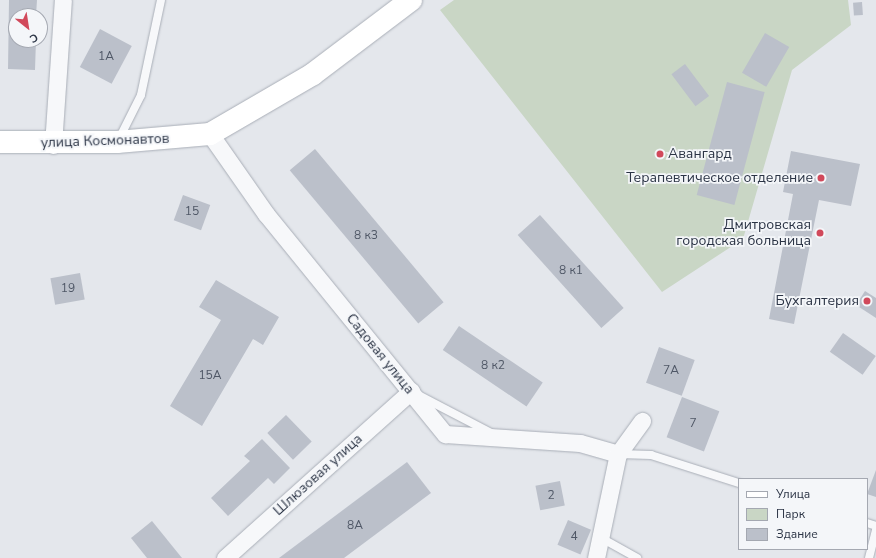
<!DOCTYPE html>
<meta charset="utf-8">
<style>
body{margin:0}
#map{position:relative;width:876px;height:558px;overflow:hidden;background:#e4e7ec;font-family:"Nunito Sans",sans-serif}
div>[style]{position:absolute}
.green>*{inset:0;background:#c9d6c5}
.building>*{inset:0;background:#bbc0ca;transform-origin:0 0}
.roads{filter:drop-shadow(0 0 1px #a9aeb7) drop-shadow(0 0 1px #a9aeb7)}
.lane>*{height:8px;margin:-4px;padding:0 4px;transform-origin:4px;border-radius:4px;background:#f7f8fa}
.street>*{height:17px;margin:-8.5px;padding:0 8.5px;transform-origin:8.5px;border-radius:8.5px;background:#f7f8fa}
.secondary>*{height:22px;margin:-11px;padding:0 11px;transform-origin:11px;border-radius:11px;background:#fff}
.dots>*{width:11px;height:11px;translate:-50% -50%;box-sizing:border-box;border:2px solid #f4f6f9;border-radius:50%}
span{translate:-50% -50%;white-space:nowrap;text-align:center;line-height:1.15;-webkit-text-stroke:3.5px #f4f6f9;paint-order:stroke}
.number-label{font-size:12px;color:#4f5766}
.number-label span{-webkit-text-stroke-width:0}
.street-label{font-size:14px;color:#2b3445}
.poi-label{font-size:14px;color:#2b3445}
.left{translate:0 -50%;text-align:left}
.right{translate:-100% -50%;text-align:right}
.legend{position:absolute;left:738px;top:478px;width:130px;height:72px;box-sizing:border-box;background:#f4f6f9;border:1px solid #a4a8b1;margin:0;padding:5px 7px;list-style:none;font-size:12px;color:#2b3445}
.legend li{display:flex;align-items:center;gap:8px;height:20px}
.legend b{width:20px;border:1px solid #a4a8b1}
.north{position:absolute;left:8px;top:8px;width:40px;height:40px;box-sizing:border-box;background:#f4f6f9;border:1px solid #a4a8b1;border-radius:50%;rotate:150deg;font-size:11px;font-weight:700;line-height:16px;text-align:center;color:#2b3445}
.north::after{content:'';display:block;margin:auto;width:14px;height:18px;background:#d1495b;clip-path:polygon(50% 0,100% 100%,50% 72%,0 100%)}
</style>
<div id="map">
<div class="green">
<i style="clip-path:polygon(454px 0,848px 0,851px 25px,792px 70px,743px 239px,662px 292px,440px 10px)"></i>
</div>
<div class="building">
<i style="clip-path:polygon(9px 0,37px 0,36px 16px,16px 16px,16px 40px,36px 40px,35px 70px,8px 69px)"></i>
<i style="left:862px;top:2px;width:13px;height:9px;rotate:86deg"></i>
<i style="left:100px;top:29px;width:36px;height:43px;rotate:28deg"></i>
<i style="left:765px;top:33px;width:28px;height:46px;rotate:30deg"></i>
<i style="left:685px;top:64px;width:40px;height:17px;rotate:53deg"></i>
<i style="left:727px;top:82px;width:39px;height:117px;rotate:15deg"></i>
<i style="left:315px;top:149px;width:200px;height:33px;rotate:50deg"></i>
<i style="clip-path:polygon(791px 151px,860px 164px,851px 206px,819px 200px,794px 324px,769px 319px,793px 194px,783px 192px)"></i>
<i style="left:183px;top:195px;width:29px;height:27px;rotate:20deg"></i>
<i style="left:540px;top:215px;width:125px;height:30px;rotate:48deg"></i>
<i style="left:80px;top:273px;width:27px;height:30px;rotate:80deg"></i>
<i style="clip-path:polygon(216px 280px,279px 317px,263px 345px,253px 339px,202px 426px,170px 406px,221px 320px,199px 307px)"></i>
<i style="clip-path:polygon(865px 291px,876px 298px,876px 318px,856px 305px)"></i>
<i style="left:459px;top:326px;width:101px;height:29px;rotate:34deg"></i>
<i style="left:843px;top:333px;width:40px;height:23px;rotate:35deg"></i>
<i style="left:659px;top:347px;width:38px;height:38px;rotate:20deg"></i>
<i style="left:682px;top:397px;width:40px;height:43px;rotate:21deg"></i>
<i style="left:286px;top:415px;width:37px;height:26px;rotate:46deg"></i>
<i style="clip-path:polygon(262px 439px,290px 468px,274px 484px,268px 478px,228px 516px,211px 498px,250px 461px,244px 456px)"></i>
<i style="clip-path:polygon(407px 462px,431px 493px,344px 558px,279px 558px)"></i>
<i style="clip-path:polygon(876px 470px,876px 497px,867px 494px)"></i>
<i style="left:560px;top:481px;width:25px;height:25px;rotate:79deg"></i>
<i style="left:568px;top:520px;width:25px;height:27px;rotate:23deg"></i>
<i style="clip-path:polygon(152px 521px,182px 558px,147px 558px,131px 538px)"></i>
</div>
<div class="roads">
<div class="lane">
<i style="left:119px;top:139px;width:49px;rotate:-63.4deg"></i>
<i style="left:141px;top:95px;width:97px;rotate:-78.1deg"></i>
<i style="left:420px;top:396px;width:80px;rotate:27.5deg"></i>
<i style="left:619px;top:454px;width:32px;rotate:2deg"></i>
<i style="left:651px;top:455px;width:92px;rotate:17.7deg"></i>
<i style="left:867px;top:523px;width:9px;rotate:18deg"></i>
<i style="left:603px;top:539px;width:39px;rotate:29deg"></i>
<i style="left:869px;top:558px;width:30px;rotate:-76deg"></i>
</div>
<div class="street">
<i style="left:210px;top:134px;width:98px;rotate:55deg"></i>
<i style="left:266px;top:214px;width:284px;rotate:50.9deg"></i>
<i style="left:445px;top:434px;width:135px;rotate:3.8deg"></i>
<i style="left:580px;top:443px;width:40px;rotate:16deg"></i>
<i style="left:53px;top:145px;width:145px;rotate:-86.1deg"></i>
<i style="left:225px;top:558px;width:250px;rotate:-41.9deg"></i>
<i style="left:596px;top:558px;width:106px;rotate:-78.1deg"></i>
<i style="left:618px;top:454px;width:41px;rotate:-54deg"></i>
</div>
<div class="secondary">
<i style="left:0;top:142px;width:117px"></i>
<i style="left:117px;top:142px;width:93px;rotate:-4.9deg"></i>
<i style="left:210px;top:134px;width:119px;rotate:-30.2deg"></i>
<i style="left:313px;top:74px;width:123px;rotate:-37.1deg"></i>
</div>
</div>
<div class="dots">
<i style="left:660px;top:154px;background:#d1495b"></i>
<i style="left:821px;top:178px;background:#d1495b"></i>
<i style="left:820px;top:233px;background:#d1495b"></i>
<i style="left:867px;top:301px;background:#d1495b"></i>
</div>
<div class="number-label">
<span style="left:106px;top:57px">1А</span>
<span style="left:192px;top:212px">15</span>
<span style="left:366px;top:236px">8 к3</span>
<span style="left:571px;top:271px">8 к1</span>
<span style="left:68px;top:289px">19</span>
<span style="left:493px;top:366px">8 к2</span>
<span style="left:671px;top:371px">7А</span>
<span style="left:210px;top:376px">15А</span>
<span style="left:693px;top:424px">7</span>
<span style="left:551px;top:496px">2</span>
<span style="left:355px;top:526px">8А</span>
<span style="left:574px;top:537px">4</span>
</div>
<div class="street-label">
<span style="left:105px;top:141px;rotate:-2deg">улица Космонавтов</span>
<span style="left:380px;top:354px;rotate:51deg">Садовая улица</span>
<span style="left:318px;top:475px;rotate:-42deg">Шлюзовая улица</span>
</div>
<div class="poi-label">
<span class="left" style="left:668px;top:154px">Авангард</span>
<span class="right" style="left:813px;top:178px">Терапевтическое отделение</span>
<span class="right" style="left:811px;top:233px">Дмитровская<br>городская больница</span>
<span class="right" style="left:859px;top:301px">Бухгалтерия</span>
</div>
<ul class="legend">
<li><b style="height:5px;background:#fff"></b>Улица</li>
<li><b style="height:11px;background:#c9d6c5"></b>Парк</li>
<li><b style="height:11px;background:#bbc0ca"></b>Здание</li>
</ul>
<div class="north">С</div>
</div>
